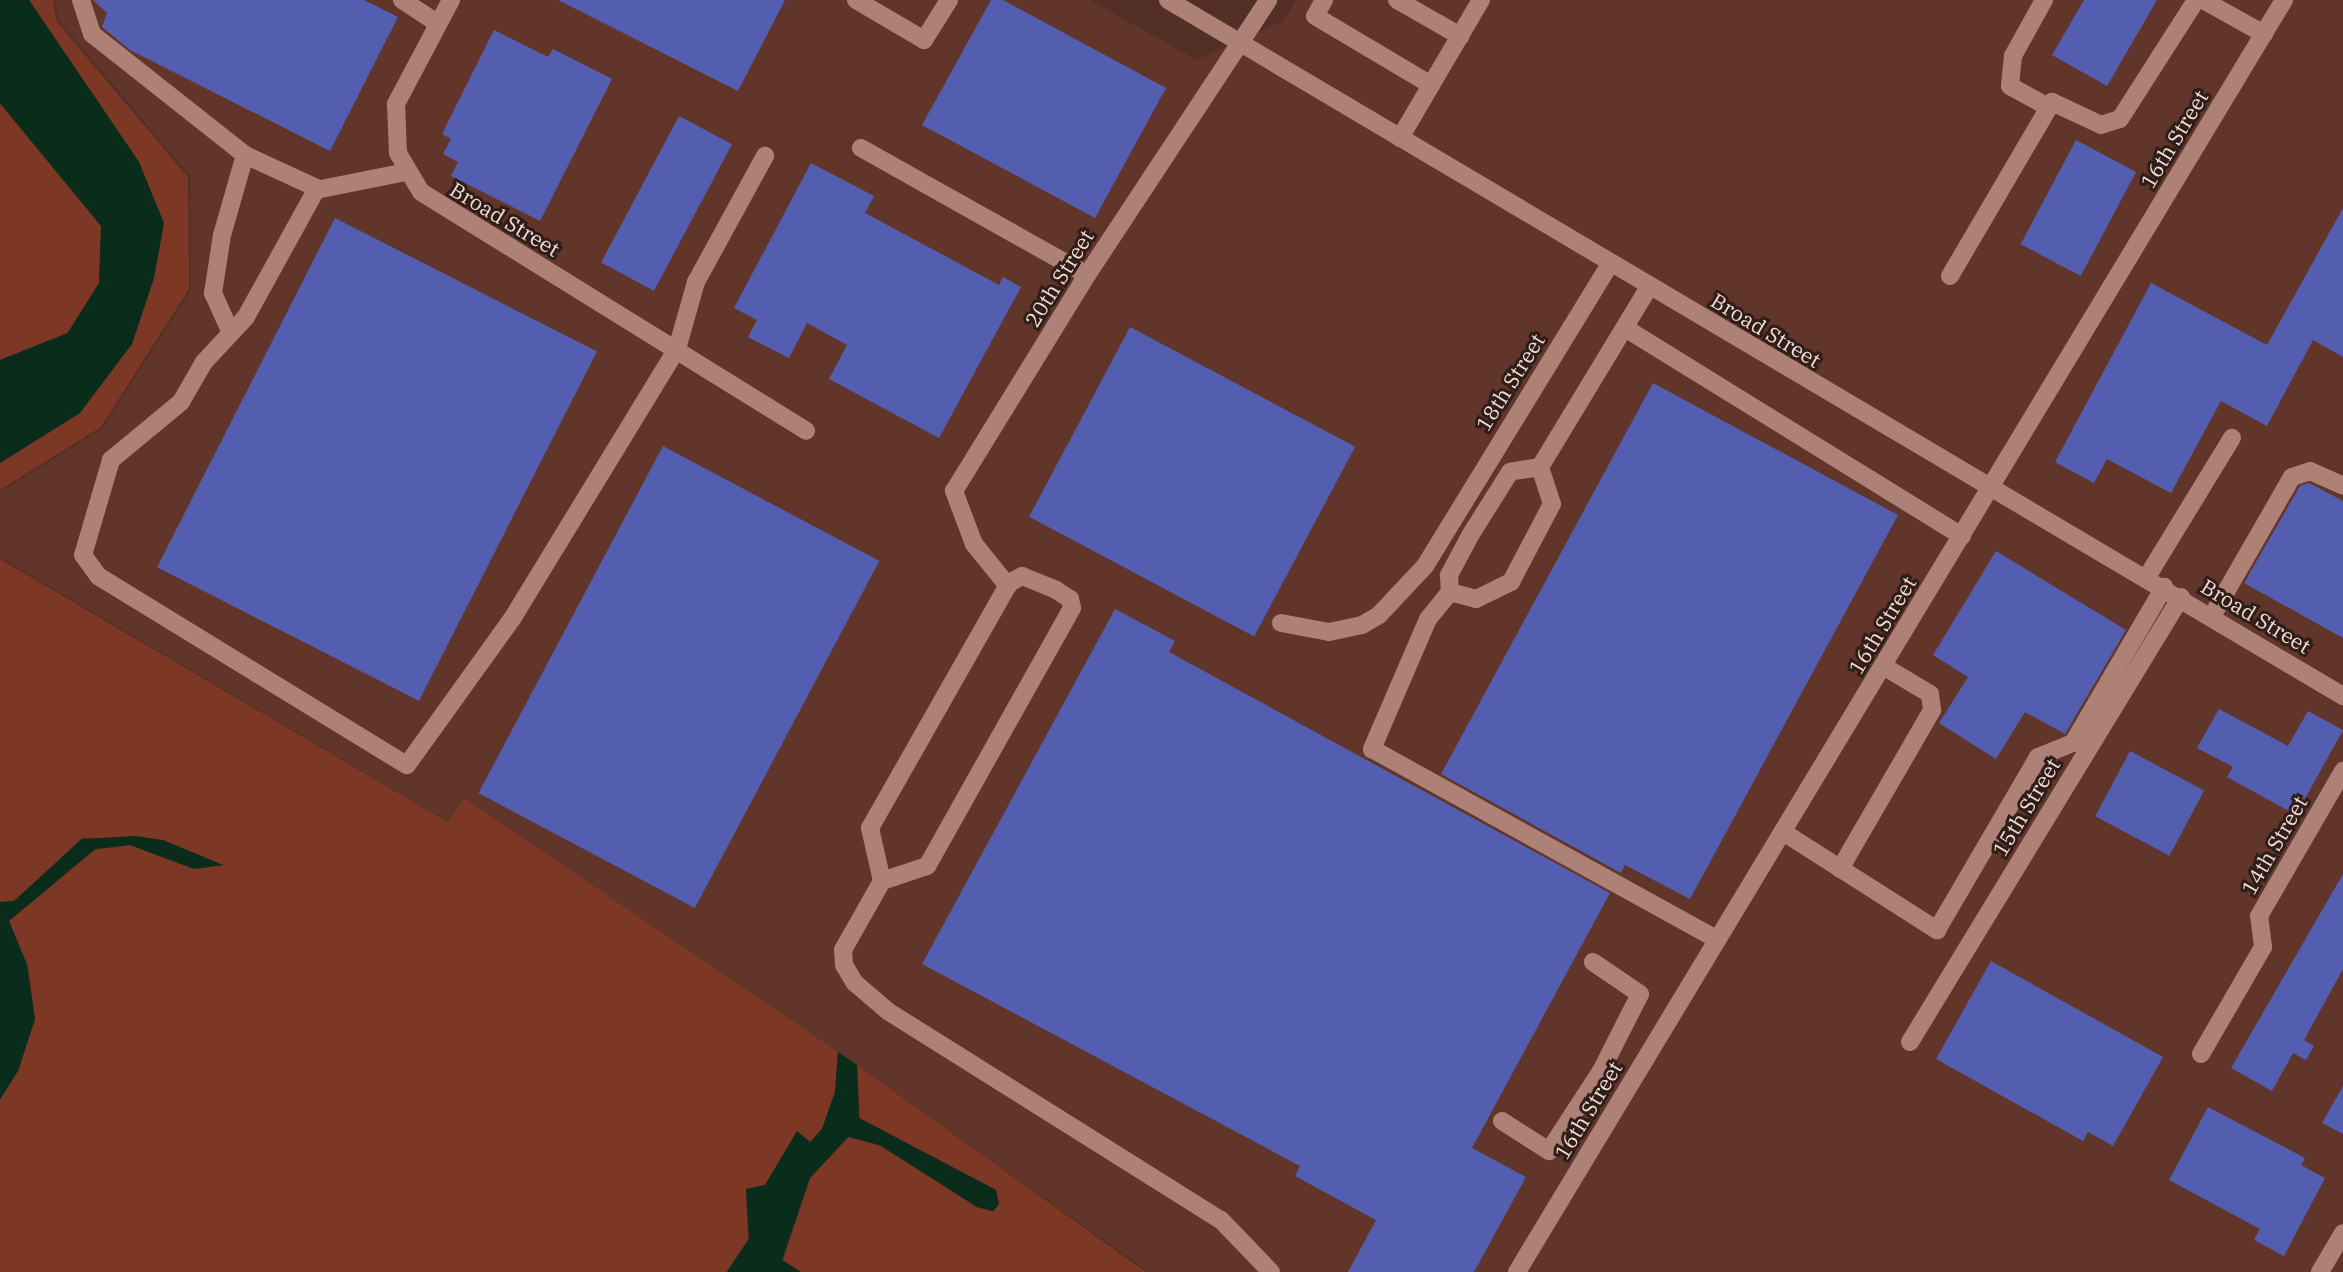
<!DOCTYPE html>
<style>
body{margin:0}
#map{position:relative;width:2343px;height:1272px;overflow:hidden;background:#542f25;font-family:"IBM Plex Serif",serif}
div>[style]{position:absolute}
.built>*{inset:0;background:#613529}
.green>*{inset:0;background:#7c3825}
.water>*{inset:0;background:#0a2c1a}
.building>*{inset:0;background:#545eb1;transform-origin:0 0}
.minor>*{height:18px;margin:-9px;padding:0 9px;transform-origin:9px;border-radius:9px;background:#ad8175}
span{translate:-50% -50%;white-space:nowrap;text-align:center;line-height:1.15;-webkit-text-stroke:6px #2e1d18;paint-order:stroke}
.street-label{font-size:21px;color:#f4dcd5}
</style>
<div id="map">
<div class="built">
<i style="clip-path:polygon(55px 0,1090px 0,1197px 60px,1284px 21px,1296px 0,2343px 0,2343px 1272px,1149px 1272px,838px 1052px,464px 799px,449px 822px,0 557px,0 492px,102px 429px,191px 290px,190px 176px,59px 21px)"></i>
</div>
<div class="green">
<i style="clip-path:polygon(29px 0,53px 0,57px 22px,188px 177px,189px 289px,101px 427px,0 490px,0 463px,80px 413px,139px 162px)"></i>
<i style="clip-path:polygon(0 104px,101px 226px,99px 283px,67px 333px,0 360px)"></i>
<i style="clip-path:polygon(0 559px,448px 822px,464px 798px,838px 1052px,835px 1092px,822px 1129px,810px 1142px,797px 1131px,765px 1185px,746px 1189px,748px 1239px,726px 1272px,0 1272px,0 1100px,18px 1071px,35px 1019px,28px 965px,9px 921px,95px 850px,130px 845px,194px 869px,223px 865px,163px 840px,82px 838px,14px 901px,0 902px)"></i>
<i style="clip-path:polygon(857px 1065px,1146px 1272px,802px 1272px,783px 1260px,810px 1178px,849px 1137px,880px 1146px,977px 1207px,993px 1212px,999px 1204px,996px 1190px,860px 1118px)"></i>
</div>
<div class="water">
<i style="clip-path:polygon(0 0,29px 0,139px 162px,164px 223px,154px 278px,132px 344px,80px 413px,0 463px,0 360px,68px 333px,99px 283px,101px 226px,0 103px)"></i>
<i style="clip-path:polygon(135px 836px,163px 840px,223px 865px,194px 869px,130px 845px,95px 849px,9px 921px,27px 965px,35px 1019px,18px 1071px,0 1099px,0 902px,14px 901px,82px 839px)"></i>
<i style="clip-path:polygon(838px 1052px,857px 1065px,859px 1118px,996px 1190px,999px 1204px,993px 1211px,977px 1207px,880px 1145px,848px 1137px,810px 1178px,782px 1260px,801px 1272px,727px 1272px,749px 1239px,746px 1189px,765px 1185px,797px 1131px,810px 1142px,822px 1129px,835px 1092px)"></i>
</div>
<div class="building">
<i style="clip-path:polygon(93px 0,364px 0,398px 17px,330px 151px,130px 50px,102px 27px,107px 13px)"></i>
<i style="clip-path:polygon(558px 0,785px 0,738px 91px)"></i>
<i style="clip-path:polygon(991px 0,1003px 0,1166px 88px,1095px 218px,922px 125px)"></i>
<i style="clip-path:polygon(2084px 0,2157px 0,2107px 86px,2052px 55px)"></i>
<i style="clip-path:polygon(494px 30px,548px 57px,553px 49px,612px 79px,540px 221px,451px 176px,458px 162px,443px 154px,451px 139px,442px 134px)"></i>
<i style="left:679px;top:116px;width:60px;height:166px;rotate:28deg"></i>
<i style="left:2076px;top:140px;width:68px;height:118px;rotate:28deg"></i>
<i style="clip-path:polygon(811px 163px,874px 196px,865px 213px,999px 285px,1003px 277px,1021px 287px,939px 438px,829px 379px,847px 345px,807px 323px,789px 358px,748px 337px,757px 320px,734px 308px)"></i>
<i style="clip-path:polygon(2343px 208px,2343px 357px,2313px 340px,2267px 426px,2221px 401px,2171px 493px,2107px 459px,2094px 483px,2055px 462px,2151px 283px,2267px 345px)"></i>
<i style="left:335px;top:218px;width:294px;height:392px;rotate:27deg"></i>
<i style="left:1130px;top:327px;width:255px;height:215px;rotate:28deg"></i>
<i style="clip-path:polygon(1653px 383px,1898px 515px,1690px 899px,1625px 865px,1621px 873px,1441px 774px)"></i>
<i style="left:663px;top:446px;width:245px;height:393px;rotate:28deg"></i>
<i style="clip-path:polygon(2309px 483px,2343px 501px,2343px 638px,2244px 583px,2300px 486px)"></i>
<i style="clip-path:polygon(1996px 551px,2126px 630px,2065px 734px,2025px 712px,1996px 759px,1939px 723px,1968px 677px,1933px 655px)"></i>
<i style="clip-path:polygon(1115px 609px,1175px 641px,1169px 652px,1610px 893px,1472px 1148px,1526px 1177px,1474px 1272px,1348px 1272px,1376px 1220px,1295px 1176px,1300px 1166px,922px 964px)"></i>
<i style="clip-path:polygon(2219px 709px,2288px 746px,2308px 711px,2343px 730px,2296px 815px,2227px 777px,2233px 767px,2197px 748px)"></i>
<i style="left:2130px;top:751px;width:84px;height:74px;rotate:28deg"></i>
<i style="clip-path:polygon(2343px 874px,2343px 969px,2304px 1040px,2314px 1046px,2306px 1060px,2293px 1053px,2272px 1091px,2231px 1068px)"></i>
<i style="clip-path:polygon(1991px 961px,2163px 1057px,2113px 1146px,2088px 1132px,2083px 1141px,1936px 1059px)"></i>
<i style="clip-path:polygon(2343px 1086px,2343px 1134px,2322px 1123px)"></i>
<i style="clip-path:polygon(2208px 1107px,2305px 1158px,2301px 1165px,2325px 1178px,2284px 1256px,2254px 1240px,2260px 1229px,2169px 1180px)"></i>
</div>
<div class="minor">
<i style="left:81px;top:0;width:36px;rotate:72deg"></i>
<i style="left:92px;top:34px;width:195px;rotate:38.3deg"></i>
<i style="left:245px;top:155px;width:83px;rotate:106deg"></i>
<i style="left:222px;top:235px;width:59px;rotate:98.8deg"></i>
<i style="left:213px;top:293px;width:44px;rotate:65.8deg"></i>
<i style="left:402px;top:0;width:42px;rotate:33.3deg"></i>
<i style="left:451px;top:0;width:118px;rotate:117.9deg"></i>
<i style="left:396px;top:104px;width:49px;rotate:87.7deg"></i>
<i style="left:398px;top:153px;width:45px;rotate:59.5deg"></i>
<i style="left:421px;top:192px;width:453px;rotate:31.8deg"></i>
<i style="left:856px;top:0;width:79px;rotate:30.5deg"></i>
<i style="left:924px;top:40px;width:47px;rotate:-58deg"></i>
<i style="left:1168px;top:0;width:1366px;rotate:30.64deg"></i>
<i style="left:1324px;top:0;width:18px;rotate:119deg"></i>
<i style="left:1315px;top:16px;width:135px;rotate:30.7deg"></i>
<i style="left:1397px;top:0;width:73px;rotate:29.7deg"></i>
<i style="left:2044px;top:0;width:64px;rotate:119deg"></i>
<i style="left:2013px;top:56px;width:30px;rotate:96deg"></i>
<i style="left:2010px;top:86px;width:43px;rotate:28.9deg"></i>
<i style="left:2203px;top:0;width:70px;rotate:29.1deg"></i>
<i style="left:1400px;top:138px;width:160px;rotate:-59.6deg"></i>
<i style="left:861px;top:148px;width:259px;rotate:29.3deg"></i>
<i style="left:245px;top:155px;width:81px;rotate:24.7deg"></i>
<i style="left:406px;top:172px;width:92px;rotate:168.7deg"></i>
<i style="left:316px;top:190px;width:145px;rotate:118.9deg"></i>
<i style="left:246px;top:317px;width:62px;rotate:133deg"></i>
<i style="left:204px;top:362px;width:46px;rotate:119.9deg"></i>
<i style="left:181px;top:402px;width:91px;rotate:140.4deg"></i>
<i style="left:111px;top:460px;width:99px;rotate:106.4deg"></i>
<i style="left:83px;top:555px;width:26px;rotate:54deg"></i>
<i style="left:98px;top:576px;width:362px;rotate:31.5deg"></i>
<i style="left:407px;top:765px;width:180px;rotate:-54.3deg"></i>
<i style="left:512px;top:619px;width:316px;rotate:-58.6deg"></i>
<i style="left:677px;top:349px;width:70px;rotate:-74.2deg"></i>
<i style="left:696px;top:282px;width:144px;rotate:-61.3deg"></i>
<i style="left:1950px;top:276px;width:202px;rotate:-59.6deg"></i>
<i style="left:2052px;top:102px;width:54px;rotate:25.1deg"></i>
<i style="left:2101px;top:125px;width:20px;rotate:-18deg"></i>
<i style="left:2120px;top:119px;width:141px;rotate:-57.4deg"></i>
<i style="left:1625px;top:328px;width:396px;rotate:31.7deg"></i>
<i style="left:1540px;top:467px;width:30px;rotate:171deg"></i>
<i style="left:1510px;top:472px;width:73px;rotate:122.2deg"></i>
<i style="left:1471px;top:534px;width:47px;rotate:118.2deg"></i>
<i style="left:1449px;top:575px;width:17px;rotate:87deg"></i>
<i style="left:1450px;top:592px;width:35px;rotate:129deg"></i>
<i style="left:1428px;top:619px;width:142px;rotate:113.3deg"></i>
<i style="left:1372px;top:749px;width:393px;rotate:28.9deg"></i>
<i style="left:2147px;top:577px;width:163px;rotate:-58.6deg"></i>
<i style="left:1008px;top:586px;width:54px;rotate:-129deg"></i>
<i style="left:974px;top:544px;width:57px;rotate:-110.7deg"></i>
<i style="left:954px;top:491px;width:254px;rotate:-58.4deg"></i>
<i style="left:1087px;top:275px;width:329px;rotate:-56.6deg"></i>
<i style="left:1450px;top:592px;width:27px;rotate:15deg"></i>
<i style="left:1476px;top:599px;width:39px;rotate:-26deg"></i>
<i style="left:1511px;top:582px;width:88px;rotate:-62.3deg"></i>
<i style="left:1552px;top:504px;width:39px;rotate:-108deg"></i>
<i style="left:1540px;top:467px;width:210px;rotate:-58.8deg"></i>
<i style="left:2212px;top:616px;width:160px;rotate:-60.1deg"></i>
<i style="left:2292px;top:477px;width:19px;rotate:-18deg"></i>
<i style="left:2310px;top:471px;width:36px;rotate:24deg"></i>
<i style="left:1281px;top:623px;width:49px;rotate:10.6deg"></i>
<i style="left:1329px;top:632px;width:34px;rotate:-12deg"></i>
<i style="left:1362px;top:625px;width:20px;rotate:-30deg"></i>
<i style="left:1379px;top:615px;width:67px;rotate:-46.8deg"></i>
<i style="left:1425px;top:566px;width:354px;rotate:-58.5deg"></i>
<i style="left:1783px;top:832px;width:183px;rotate:32.5deg"></i>
<i style="left:1937px;top:930px;width:200px;rotate:-59.7deg"></i>
<i style="left:2038px;top:757px;width:38px;rotate:-22deg"></i>
<i style="left:2073px;top:743px;width:181px;rotate:-59.7deg"></i>
<i style="left:1840px;top:869px;width:184px;rotate:-59.9deg"></i>
<i style="left:1932px;top:710px;width:16px;rotate:-97deg"></i>
<i style="left:1930px;top:694px;width:55px;rotate:-149.2deg"></i>
<i style="left:882px;top:881px;width:54px;rotate:-102.8deg"></i>
<i style="left:870px;top:828px;width:282px;rotate:-60.4deg"></i>
<i style="left:1009px;top:583px;width:15px;rotate:-28deg"></i>
<i style="left:1022px;top:576px;width:37px;rotate:22deg"></i>
<i style="left:1056px;top:590px;width:17px;rotate:33deg"></i>
<i style="left:1070px;top:599px;width:9px;rotate:77deg"></i>
<i style="left:1072px;top:608px;width:296px;rotate:119.3deg"></i>
<i style="left:927px;top:866px;width:47px;rotate:161.6deg"></i>
<i style="left:882px;top:881px;width:79px;rotate:119.5deg"></i>
<i style="left:843px;top:950px;width:15px;rotate:86deg"></i>
<i style="left:844px;top:965px;width:21px;rotate:59deg"></i>
<i style="left:855px;top:983px;width:45px;rotate:40.5deg"></i>
<i style="left:889px;top:1012px;width:392px;rotate:32.1deg"></i>
<i style="left:1221px;top:1220px;width:72px;rotate:46.1deg"></i>
<i style="left:1910px;top:1042px;width:521px;rotate:-58.66deg"></i>
<i style="left:2201px;top:1054px;width:124px;rotate:-59.9deg"></i>
<i style="left:2263px;top:947px;width:31px;rotate:-97deg"></i>
<i style="left:2259px;top:916px;width:168px;rotate:-59.9deg"></i>
<i style="left:1502px;top:1121px;width:56px;rotate:32.6deg"></i>
<i style="left:1549px;top:1151px;width:95px;rotate:-57deg"></i>
<i style="left:1601px;top:1071px;width:86px;rotate:-63.1deg"></i>
<i style="left:1640px;top:994px;width:57px;rotate:-145.8deg"></i>
<i style="left:1517px;top:1272px;width:1485px;rotate:-58.91deg"></i>
<i style="left:2320px;top:1272px;width:45px;rotate:-59.5deg"></i>
</div>
<div class="street-label">
<span style="left:2174px;top:139px;rotate:-59deg">16th Street</span>
<span style="left:505px;top:219px;rotate:31deg">Broad Street</span>
<span style="left:1059px;top:278px;rotate:-58deg">20th Street</span>
<span style="left:1766px;top:330px;rotate:31deg">Broad Street</span>
<span style="left:1510px;top:382px;rotate:-58deg">18th Street</span>
<span style="left:2256px;top:616px;rotate:31deg">Broad Street</span>
<span style="left:1882px;top:625px;rotate:-59deg">16th Street</span>
<span style="left:2026px;top:807px;rotate:-59deg">15th Street</span>
<span style="left:2274px;top:845px;rotate:-60deg">14th Street</span>
<span style="left:1588px;top:1110px;rotate:-59deg">16th Street</span>
</div>
</div>
